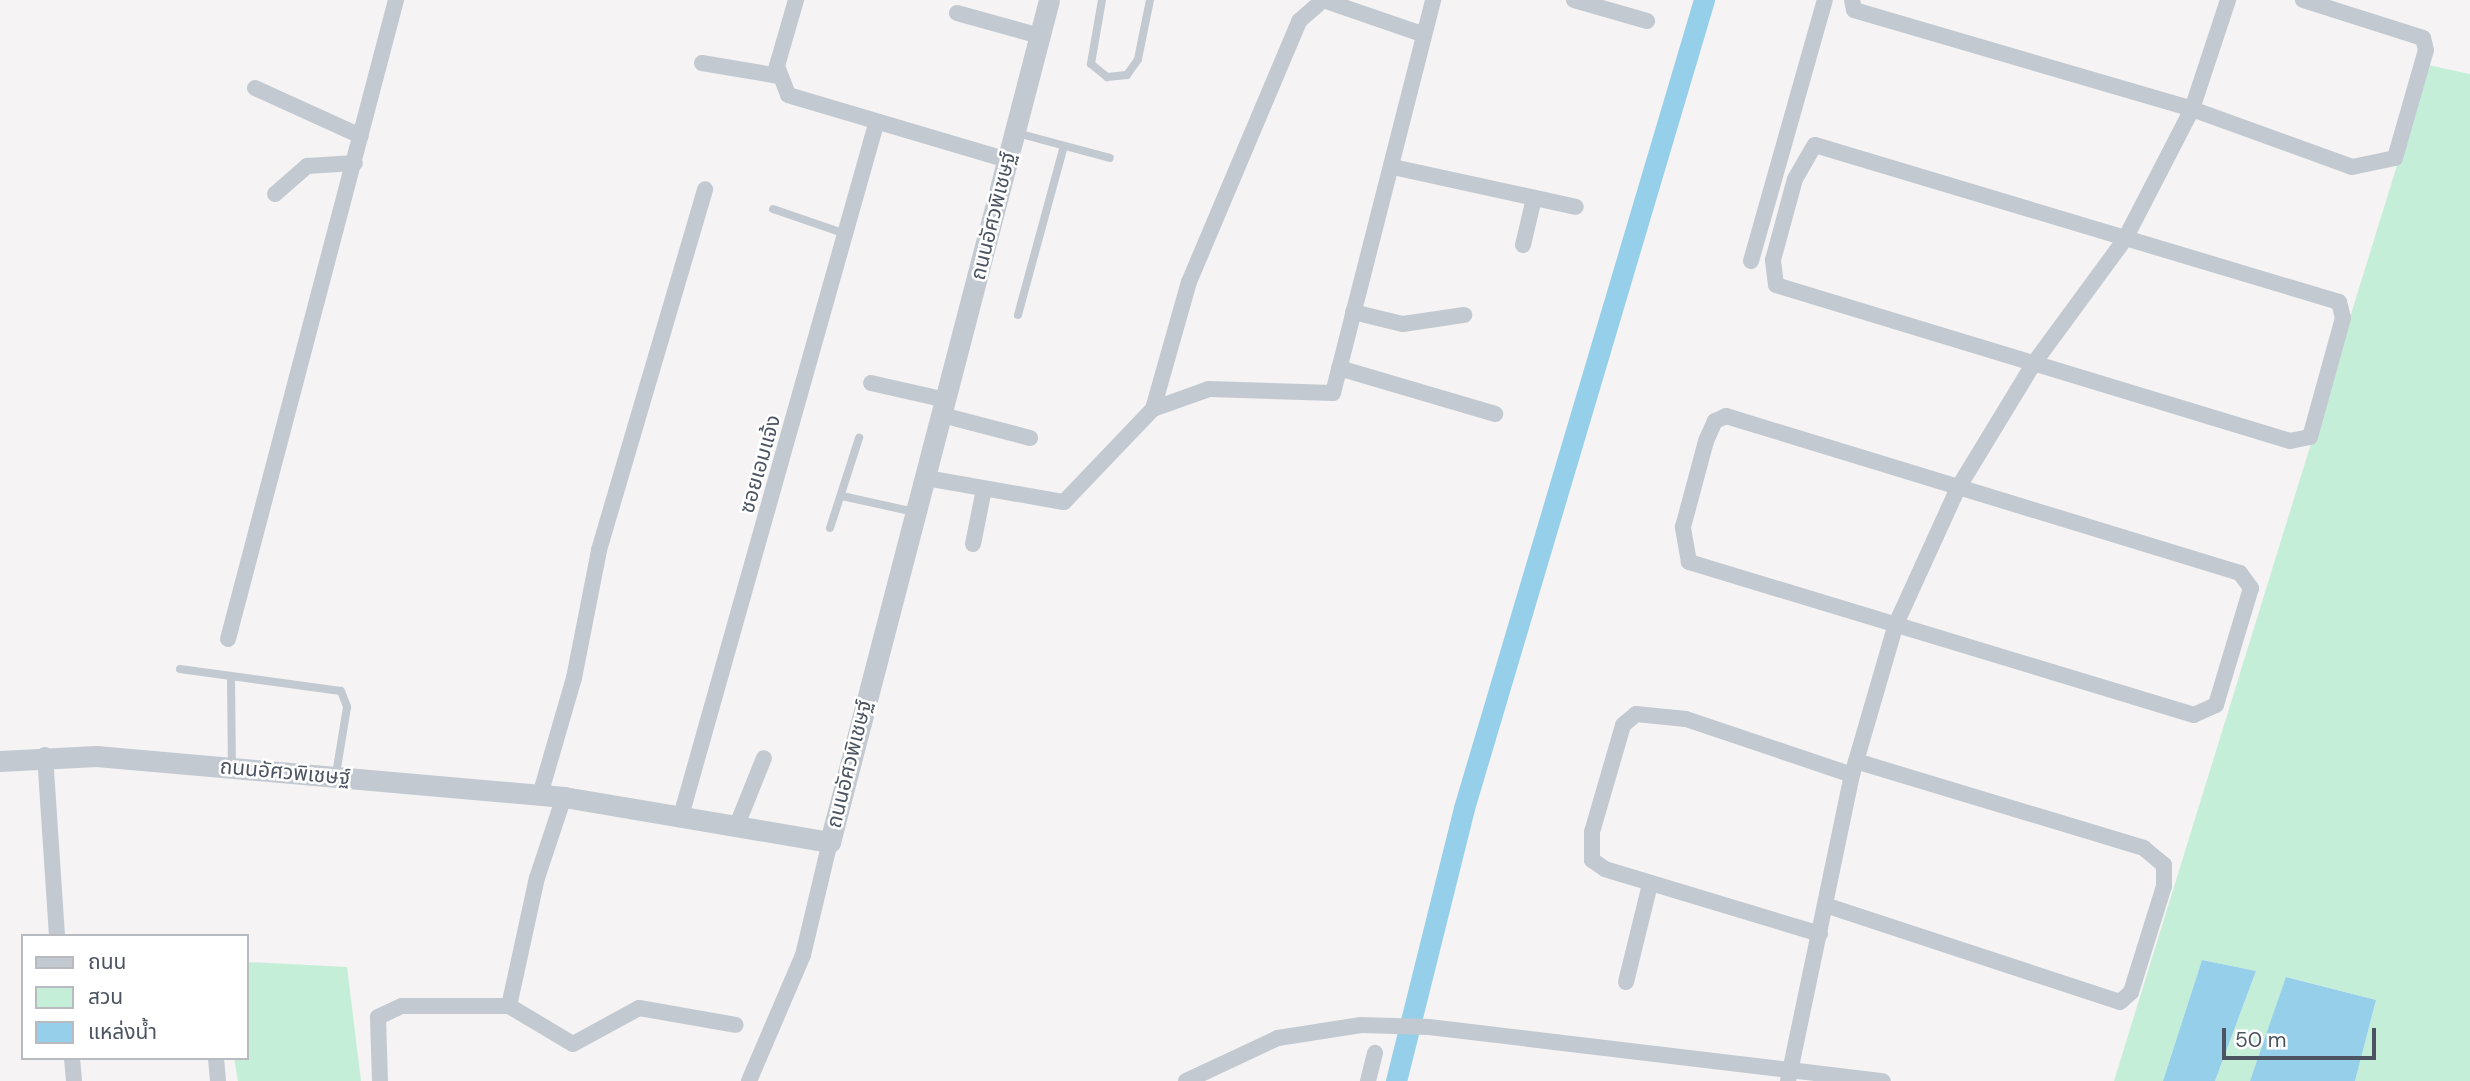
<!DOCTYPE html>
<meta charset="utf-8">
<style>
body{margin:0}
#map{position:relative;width:2470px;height:1081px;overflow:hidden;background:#f5f3f3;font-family:"DM Sans","Noto Sans Thai",sans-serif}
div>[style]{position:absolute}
.green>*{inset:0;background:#c5eed9}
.water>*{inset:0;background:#95cfe9}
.canal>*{height:21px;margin:-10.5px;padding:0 10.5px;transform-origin:10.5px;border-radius:10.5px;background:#95cfe9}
.service>*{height:8px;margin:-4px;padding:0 4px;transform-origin:4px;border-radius:4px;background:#c2c9d1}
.minor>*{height:16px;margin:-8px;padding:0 8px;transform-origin:8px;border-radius:8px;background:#c2c9d1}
.tertiary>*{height:21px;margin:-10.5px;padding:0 10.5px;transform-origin:10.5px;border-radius:10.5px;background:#c2c9d1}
span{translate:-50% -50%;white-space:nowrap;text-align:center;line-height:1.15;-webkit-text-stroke:5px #fff;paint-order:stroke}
.street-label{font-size:21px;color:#4b5460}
.legend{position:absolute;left:21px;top:934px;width:228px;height:126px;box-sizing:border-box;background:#fff;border:2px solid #b7bbbf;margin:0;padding:9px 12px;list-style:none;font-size:21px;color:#4b5460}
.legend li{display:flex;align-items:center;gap:14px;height:35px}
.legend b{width:35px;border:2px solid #b7bbbf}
.scale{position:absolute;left:2222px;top:1028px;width:154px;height:32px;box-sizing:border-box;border:4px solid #4b5460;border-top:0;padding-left:9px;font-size:21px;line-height:24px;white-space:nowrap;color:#4b5460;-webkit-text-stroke:5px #fff;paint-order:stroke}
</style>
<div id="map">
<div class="green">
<i style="clip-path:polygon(2428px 65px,2470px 74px,2470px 1081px,2355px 1081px,2376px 1000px,2287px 977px,2250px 1081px,2215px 1081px,2256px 971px,2202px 960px,2163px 1081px,2114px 1081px)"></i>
<i style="clip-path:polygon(247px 962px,347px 967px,361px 1081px,238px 1081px,234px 1058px,247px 1058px)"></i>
</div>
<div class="water">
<i style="clip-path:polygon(2202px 960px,2256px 971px,2215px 1081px,2163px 1081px)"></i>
<i style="clip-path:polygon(2286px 977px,2376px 1000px,2355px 1081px,2250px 1081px)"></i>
</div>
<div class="canal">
<i style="left:1396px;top:1081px;width:281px;rotate:-76deg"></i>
<i style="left:1464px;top:808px;width:843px;rotate:-73.46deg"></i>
</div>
<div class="service">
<i style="left:1102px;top:0;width:65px;rotate:99.8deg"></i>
<i style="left:1091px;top:64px;width:21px;rotate:39deg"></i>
<i style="left:1107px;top:77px;width:20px;rotate:-6deg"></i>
<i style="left:1127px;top:75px;width:19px;rotate:-55deg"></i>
<i style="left:1138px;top:59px;width:60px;rotate:-78.5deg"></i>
<i style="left:1017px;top:133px;width:96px;rotate:15deg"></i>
<i style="left:773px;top:209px;width:77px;rotate:18.9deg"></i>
<i style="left:1018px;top:315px;width:175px;rotate:-74.8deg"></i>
<i style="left:842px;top:496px;width:74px;rotate:12.5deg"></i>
<i style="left:830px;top:528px;width:95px;rotate:-72.1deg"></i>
<i style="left:180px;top:669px;width:162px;rotate:7.8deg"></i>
<i style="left:341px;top:691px;width:17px;rotate:69deg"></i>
<i style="left:347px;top:707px;width:68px;rotate:99.3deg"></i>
<i style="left:231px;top:677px;width:90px;rotate:89.4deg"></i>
</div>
<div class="minor">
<i style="left:796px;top:0;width:69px;rotate:106.1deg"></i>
<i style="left:777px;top:66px;width:31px;rotate:69deg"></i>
<i style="left:788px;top:95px;width:229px;rotate:16.5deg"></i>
<i style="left:1574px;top:0;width:76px;rotate:16deg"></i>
<i style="left:1852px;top:0;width:10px;rotate:79deg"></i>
<i style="left:1854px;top:10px;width:352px;rotate:16.3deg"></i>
<i style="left:2192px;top:109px;width:170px;rotate:19.9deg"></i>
<i style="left:2352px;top:167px;width:44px;rotate:-11.8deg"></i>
<i style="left:2395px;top:158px;width:112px;rotate:-74deg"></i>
<i style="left:2426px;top:50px;width:12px;rotate:-104deg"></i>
<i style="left:2423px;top:38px;width:126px;rotate:-162.4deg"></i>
<i style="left:957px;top:13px;width:86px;rotate:15.5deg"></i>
<i style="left:702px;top:63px;width:78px;rotate:9.6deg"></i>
<i style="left:255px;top:88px;width:116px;rotate:24.4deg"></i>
<i style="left:1815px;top:145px;width:547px;rotate:16.68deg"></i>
<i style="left:2339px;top:302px;width:16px;rotate:76deg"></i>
<i style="left:2343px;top:318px;width:123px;rotate:105.5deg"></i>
<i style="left:2310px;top:437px;width:20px;rotate:169deg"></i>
<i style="left:2290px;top:441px;width:537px;rotate:-163.12deg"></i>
<i style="left:1776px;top:285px;width:25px;rotate:-97deg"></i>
<i style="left:1773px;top:260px;width:84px;rotate:-74.8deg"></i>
<i style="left:1795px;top:179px;width:39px;rotate:-60deg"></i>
<i style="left:1393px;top:167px;width:187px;rotate:12.3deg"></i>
<i style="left:275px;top:194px;width:43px;rotate:-41.2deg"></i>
<i style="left:307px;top:166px;width:48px;rotate:-3.6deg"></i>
<i style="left:1523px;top:245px;width:48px;rotate:-76.8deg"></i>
<i style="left:1751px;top:261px;width:271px;rotate:-74.2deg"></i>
<i style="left:1353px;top:312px;width:51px;rotate:13.5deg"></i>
<i style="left:1403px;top:324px;width:62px;rotate:-8.4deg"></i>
<i style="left:1339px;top:368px;width:163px;rotate:16.4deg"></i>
<i style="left:871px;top:383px;width:77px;rotate:12.8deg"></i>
<i style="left:1153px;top:409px;width:132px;rotate:-74.2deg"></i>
<i style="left:1189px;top:282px;width:283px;rotate:-67.1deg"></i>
<i style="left:1299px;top:21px;width:32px;rotate:-41deg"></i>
<i style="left:1323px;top:0;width:105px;rotate:19deg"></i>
<i style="left:942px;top:415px;width:91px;rotate:14.6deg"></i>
<i style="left:1726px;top:416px;width:537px;rotate:16.99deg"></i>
<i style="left:2240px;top:573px;width:19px;rotate:54deg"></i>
<i style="left:2251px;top:588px;width:122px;rotate:106.7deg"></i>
<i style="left:2216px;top:705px;width:24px;rotate:156deg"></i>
<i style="left:2194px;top:715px;width:528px;rotate:-163.14deg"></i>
<i style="left:1689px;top:562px;width:36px;rotate:-100deg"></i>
<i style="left:1683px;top:527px;width:89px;rotate:-75deg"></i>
<i style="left:1706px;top:441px;width:22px;rotate:-66deg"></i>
<i style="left:1715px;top:421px;width:12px;rotate:-24deg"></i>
<i style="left:926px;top:478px;width:140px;rotate:9.9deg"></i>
<i style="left:1064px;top:502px;width:129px;rotate:-46.3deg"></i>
<i style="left:1153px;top:409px;width:59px;rotate:-19.7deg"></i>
<i style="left:1209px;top:389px;width:124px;rotate:1.8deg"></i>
<i style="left:1333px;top:393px;width:406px;rotate:-75.7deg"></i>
<i style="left:973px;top:544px;width:56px;rotate:-78.7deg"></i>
<i style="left:228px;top:639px;width:661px;rotate:-75.27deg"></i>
<i style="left:45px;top:755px;width:181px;rotate:86.2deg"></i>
<i style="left:540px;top:795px;width:122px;rotate:-73.8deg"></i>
<i style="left:574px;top:678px;width:130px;rotate:-78.9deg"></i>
<i style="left:599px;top:550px;width:376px;rotate:-73.6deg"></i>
<i style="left:681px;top:816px;width:719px;rotate:-74.26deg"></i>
<i style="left:737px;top:825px;width:72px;rotate:-68.1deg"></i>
<i style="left:1828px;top:906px;width:307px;rotate:18.2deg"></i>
<i style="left:2120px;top:1002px;width:15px;rotate:-42deg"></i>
<i style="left:2131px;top:992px;width:111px;rotate:-72.7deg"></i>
<i style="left:2164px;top:886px;width:21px;rotate:-90deg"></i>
<i style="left:2164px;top:865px;width:26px;rotate:-140deg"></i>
<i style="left:2144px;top:848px;width:301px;rotate:-163.2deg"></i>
<i style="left:1820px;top:934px;width:225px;rotate:-163.2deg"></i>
<i style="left:1605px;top:869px;width:16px;rotate:-145deg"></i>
<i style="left:1592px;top:860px;width:28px;rotate:-90deg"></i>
<i style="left:1592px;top:832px;width:111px;rotate:-73.8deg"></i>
<i style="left:1623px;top:725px;width:17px;rotate:-40deg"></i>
<i style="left:1636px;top:714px;width:50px;rotate:5.7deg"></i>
<i style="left:1686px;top:719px;width:175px;rotate:18.6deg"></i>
<i style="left:1626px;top:982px;width:101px;rotate:-76.2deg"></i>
<i style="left:509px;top:1006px;width:131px;rotate:-77.7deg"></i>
<i style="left:537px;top:878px;width:85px;rotate:-71.6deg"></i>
<i style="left:72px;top:1058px;width:23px;rotate:85deg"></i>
<i style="left:216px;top:1058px;width:23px;rotate:85deg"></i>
<i style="left:380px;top:1081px;width:64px;rotate:-91.8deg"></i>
<i style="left:378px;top:1017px;width:26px;rotate:-25deg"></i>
<i style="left:402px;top:1006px;width:107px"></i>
<i style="left:509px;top:1006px;width:74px;rotate:30.7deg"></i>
<i style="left:573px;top:1044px;width:75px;rotate:-28.6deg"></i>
<i style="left:639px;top:1008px;width:98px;rotate:9.9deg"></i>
<i style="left:749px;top:1081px;width:137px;rotate:-66.8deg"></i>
<i style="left:803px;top:955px;width:116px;rotate:-76.6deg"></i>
<i style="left:1186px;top:1081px;width:102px;rotate:-25.1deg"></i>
<i style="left:1278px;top:1038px;width:84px;rotate:-8.9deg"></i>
<i style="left:1361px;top:1025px;width:68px;rotate:1.7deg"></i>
<i style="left:1429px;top:1027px;width:457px;rotate:6.8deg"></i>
<i style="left:1368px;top:1081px;width:29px;rotate:-76deg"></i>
<i style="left:1788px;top:1081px;width:313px;rotate:-78.2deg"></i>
<i style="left:1852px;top:775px;width:157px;rotate:-73.8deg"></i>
<i style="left:1896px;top:624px;width:149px;rotate:-65.5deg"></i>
<i style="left:1958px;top:488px;width:146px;rotate:-58.7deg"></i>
<i style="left:2034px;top:363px;width:154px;rotate:-53.7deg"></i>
<i style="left:2125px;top:239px;width:146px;rotate:-62.7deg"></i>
<i style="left:2192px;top:109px;width:115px;rotate:-71.7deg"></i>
</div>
<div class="tertiary">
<i style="left:0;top:761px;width:96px;rotate:-3deg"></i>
<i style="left:96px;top:756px;width:470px;rotate:5deg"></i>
<i style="left:564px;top:797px;width:270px;rotate:9.6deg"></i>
<i style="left:830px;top:842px;width:870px;rotate:-75.42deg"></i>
</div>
<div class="street-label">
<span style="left:993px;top:216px;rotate:-76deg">ถนนอัศวพิเชษฐ์</span>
<span style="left:760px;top:464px;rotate:-74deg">ซอยเอมแจ้ง</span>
<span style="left:849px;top:764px;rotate:-76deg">ถนนอัศวพิเชษฐ์</span>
<span style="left:285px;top:772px;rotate:5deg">ถนนอัศวพิเชษฐ์</span>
</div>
<ul class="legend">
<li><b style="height:9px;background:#c2c9d1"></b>ถนน</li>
<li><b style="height:19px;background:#c5eed9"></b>สวน</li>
<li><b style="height:19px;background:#95cfe9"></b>แหล่งน้ำ</li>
</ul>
<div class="scale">50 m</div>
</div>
